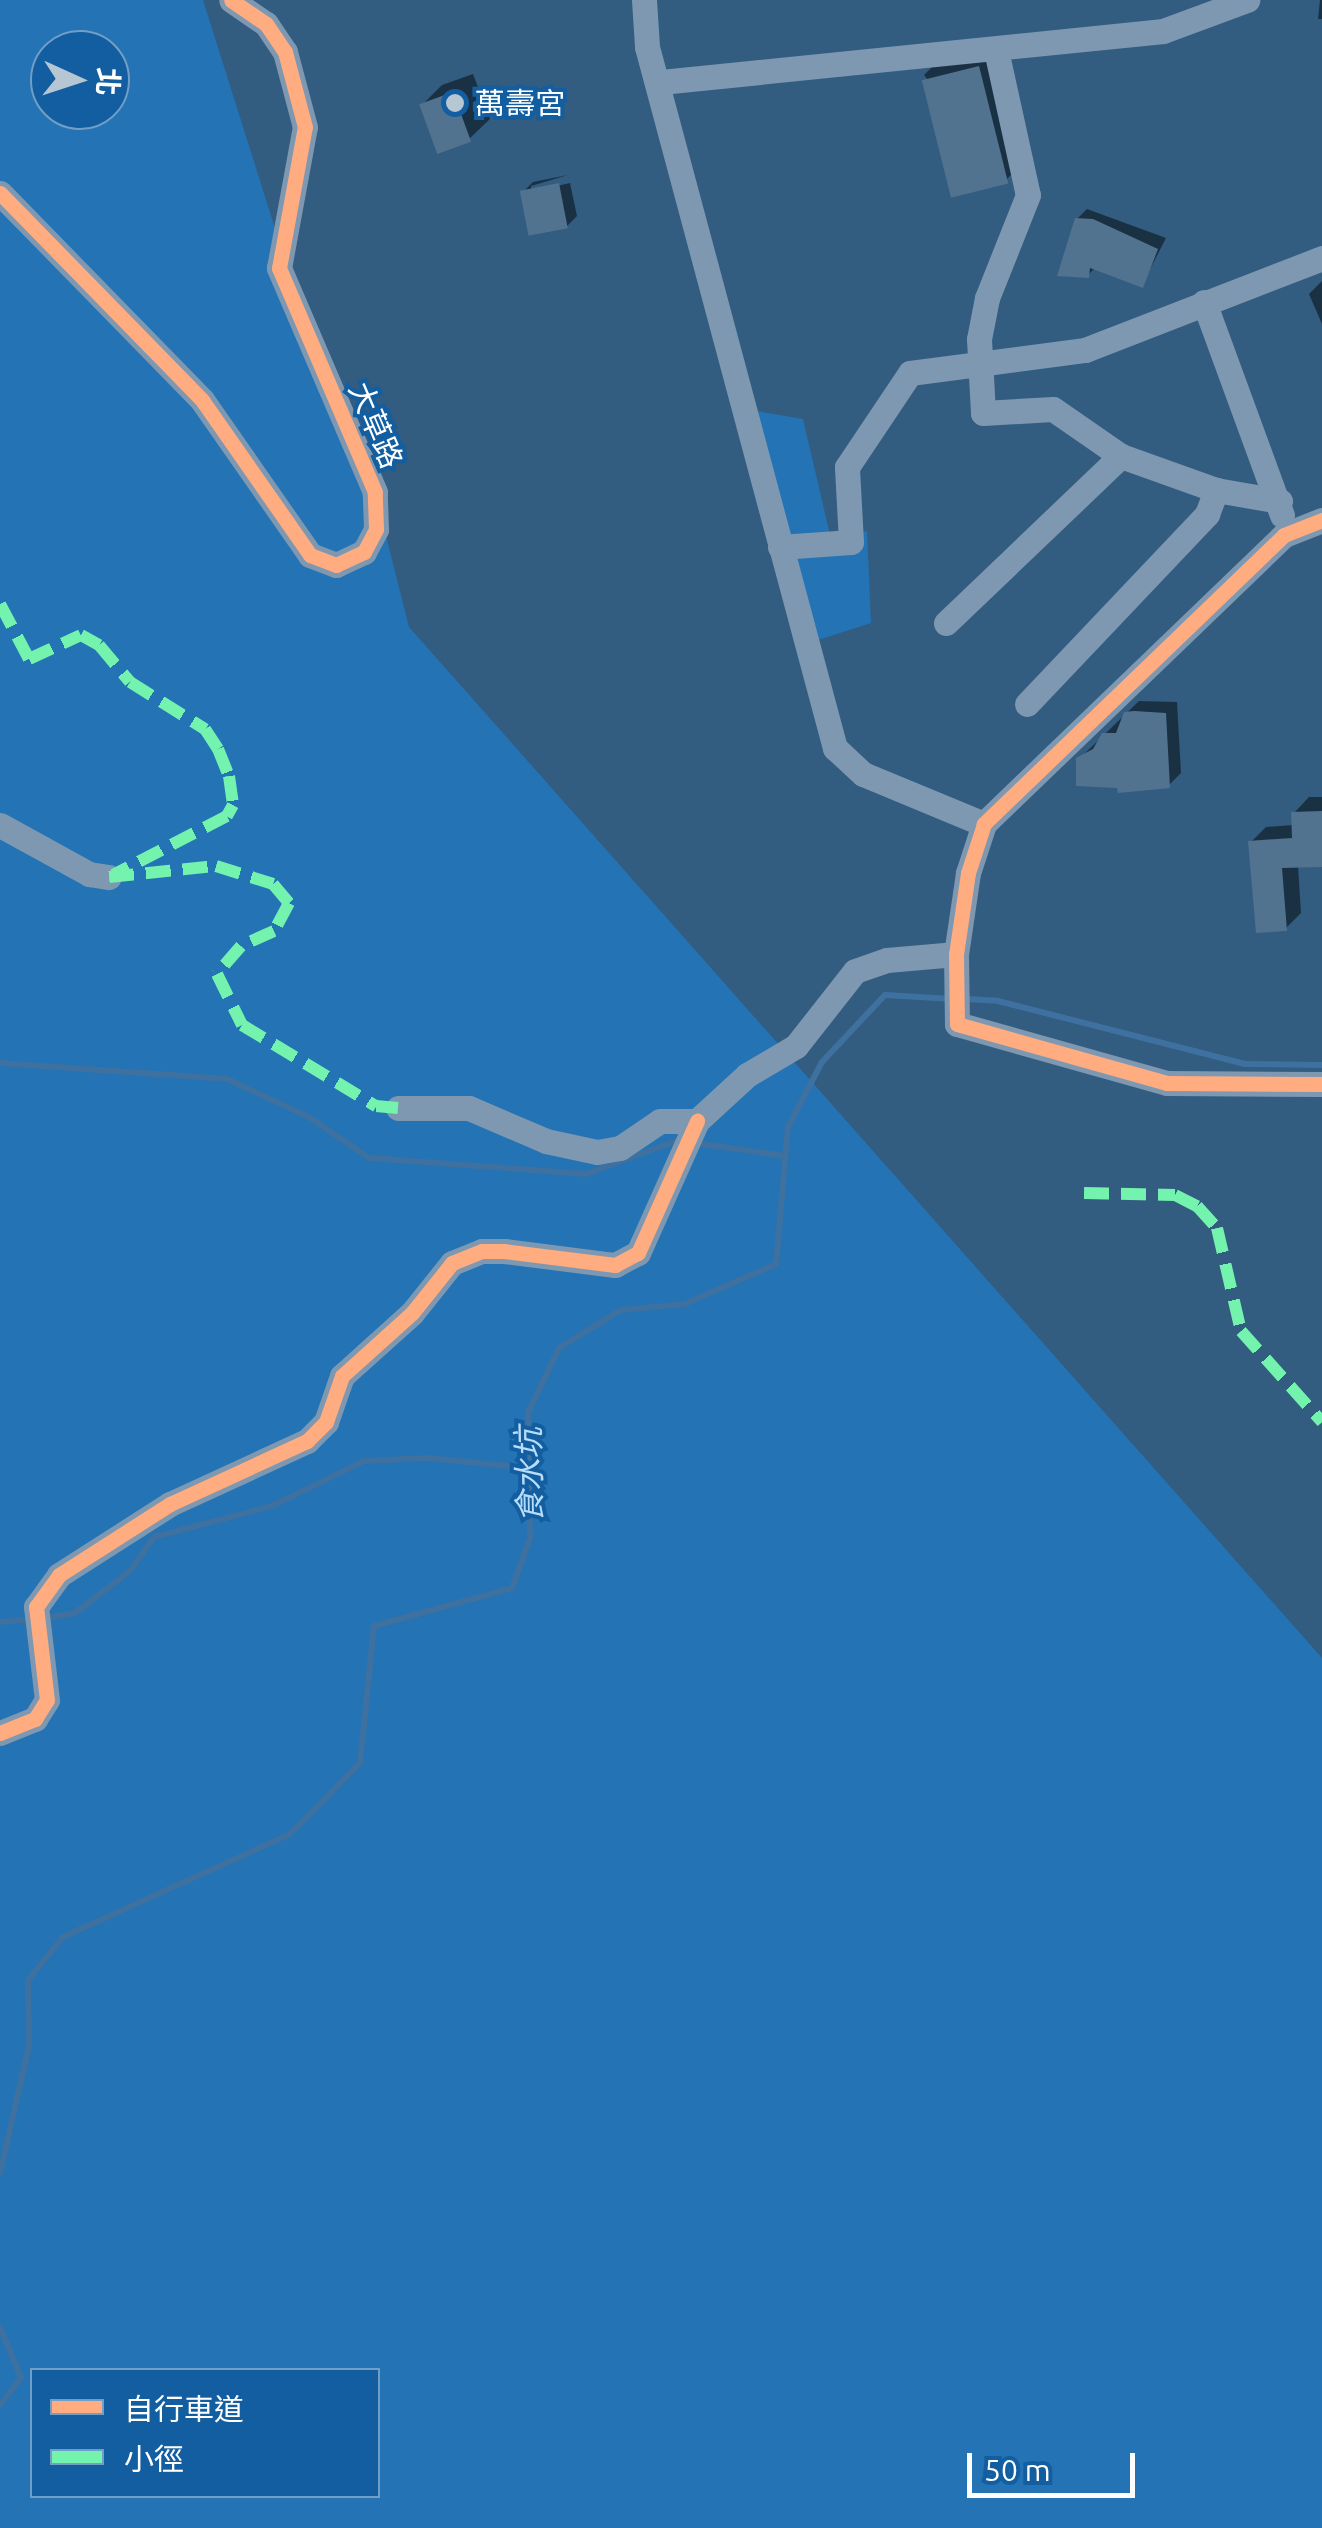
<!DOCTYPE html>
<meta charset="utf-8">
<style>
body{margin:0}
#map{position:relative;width:1322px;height:2528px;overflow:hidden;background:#325c80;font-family:Ubuntu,"Noto Sans TC",sans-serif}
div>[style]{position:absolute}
.green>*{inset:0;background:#2373b5}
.shadow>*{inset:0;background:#0007}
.stream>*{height:6px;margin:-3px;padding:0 3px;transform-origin:3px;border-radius:3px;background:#3e719f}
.building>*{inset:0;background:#52738f;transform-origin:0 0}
.minor>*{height:25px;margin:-12.5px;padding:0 12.5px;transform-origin:12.5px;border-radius:12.5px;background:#7d98b0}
.quiet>*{height:12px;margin-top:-6px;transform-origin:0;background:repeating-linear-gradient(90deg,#73f3ae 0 25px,transparent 0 37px)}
.cycleway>*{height:15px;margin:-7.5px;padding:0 7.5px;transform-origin:7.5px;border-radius:7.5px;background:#ffac80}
.dots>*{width:28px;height:28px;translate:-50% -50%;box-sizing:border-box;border:5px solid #125ea0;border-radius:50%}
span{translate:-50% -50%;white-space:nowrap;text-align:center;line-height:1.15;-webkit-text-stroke:8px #125ea0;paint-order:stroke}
.poi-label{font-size:30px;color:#fff}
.left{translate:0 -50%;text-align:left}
.street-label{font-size:30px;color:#fff}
.water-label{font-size:32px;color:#b7ddfb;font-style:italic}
.legend{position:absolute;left:30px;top:2368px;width:350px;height:130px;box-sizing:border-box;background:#125ea0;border:2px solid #719ec6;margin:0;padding:12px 18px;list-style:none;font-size:30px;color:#fff}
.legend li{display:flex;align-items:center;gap:20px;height:50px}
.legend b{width:50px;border:2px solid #719ec6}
.north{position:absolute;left:30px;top:30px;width:100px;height:100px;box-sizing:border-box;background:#125ea0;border:2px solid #719ec6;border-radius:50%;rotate:93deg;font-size:28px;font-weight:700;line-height:40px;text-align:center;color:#fff}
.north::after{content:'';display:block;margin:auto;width:35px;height:45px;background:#b7c6d3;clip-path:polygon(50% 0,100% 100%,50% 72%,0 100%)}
.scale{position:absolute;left:967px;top:2453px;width:168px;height:45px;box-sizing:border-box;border:5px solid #fff;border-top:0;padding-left:12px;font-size:30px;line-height:35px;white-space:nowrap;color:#fff;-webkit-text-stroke:8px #125ea0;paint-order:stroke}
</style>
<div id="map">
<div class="green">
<i style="clip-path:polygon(evenodd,0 0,203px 0,279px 241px,375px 492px,409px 627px,1322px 1658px,1322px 2528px,0 2528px,0 0,50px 50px,110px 50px,110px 110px,50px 110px,50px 50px,0 0,32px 2370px,378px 2370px,378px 2496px,32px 2496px,32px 2370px)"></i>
<i style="clip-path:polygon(745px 409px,803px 419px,831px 539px,867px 531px,871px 623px,812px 642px)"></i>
</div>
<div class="shadow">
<i style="clip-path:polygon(1320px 0,1322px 0,1322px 19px,1318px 19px)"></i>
<i style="clip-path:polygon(989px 57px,1016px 170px,1006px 180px,924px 75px,934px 65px)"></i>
<i style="clip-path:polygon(473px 74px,490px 119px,469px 139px,421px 106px,442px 85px)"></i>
<i style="clip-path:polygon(568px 175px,531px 186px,531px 192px,570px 183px,577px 216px,567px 226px,523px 192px,533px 182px)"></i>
<i style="clip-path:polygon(1087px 209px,1166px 238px,1142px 285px,1096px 267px,1088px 275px,1077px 219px)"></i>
<i style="clip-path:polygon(1322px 281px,1322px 324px,1309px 294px)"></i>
<i style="clip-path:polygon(1139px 701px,1177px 702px,1181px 773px,1169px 785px,1079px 759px)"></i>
<i style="clip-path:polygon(1309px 797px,1322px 797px,1322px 865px,1298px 866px,1301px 913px,1286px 928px,1251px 842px,1266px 827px,1294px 825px,1294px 813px)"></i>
</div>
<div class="stream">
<i style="left:965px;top:999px;width:33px;rotate:3deg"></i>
<i style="left:998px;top:1001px;width:255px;rotate:14.3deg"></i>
<i style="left:1245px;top:1064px;width:77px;rotate:0.7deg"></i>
<i style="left:0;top:1063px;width:228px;rotate:4deg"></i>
<i style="left:227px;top:1079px;width:90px;rotate:24.9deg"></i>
<i style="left:309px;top:1117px;width:73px;rotate:34.3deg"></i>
<i style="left:369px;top:1158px;width:218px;rotate:4.2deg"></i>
<i style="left:586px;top:1174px;width:99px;rotate:-20.1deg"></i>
<i style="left:696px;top:1143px;width:90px;rotate:8.3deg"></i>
<i style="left:46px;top:1618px;width:29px;rotate:-10deg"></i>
<i style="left:75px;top:1613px;width:69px;rotate:-37.4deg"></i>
<i style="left:130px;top:1571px;width:42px;rotate:-54.8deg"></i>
<i style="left:154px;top:1537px;width:122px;rotate:-14.7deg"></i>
<i style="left:272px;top:1506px;width:102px;rotate:-26.1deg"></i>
<i style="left:364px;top:1461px;width:62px;rotate:-2.8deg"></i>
<i style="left:426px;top:1458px;width:105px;rotate:5.4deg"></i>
<i style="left:0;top:1622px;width:33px;rotate:-5deg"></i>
<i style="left:0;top:2173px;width:131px;rotate:-77.2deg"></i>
<i style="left:29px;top:2045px;width:65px;rotate:-90.9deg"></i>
<i style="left:28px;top:1980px;width:55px;rotate:-50.9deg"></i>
<i style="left:63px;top:1937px;width:249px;rotate:-24.4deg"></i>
<i style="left:290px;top:1834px;width:100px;rotate:-45.4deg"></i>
<i style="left:360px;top:1763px;width:138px;rotate:-84.2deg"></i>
<i style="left:374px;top:1626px;width:143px;rotate:-15.4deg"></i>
<i style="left:512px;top:1588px;width:53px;rotate:-70.2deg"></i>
<i style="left:530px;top:1538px;width:125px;rotate:-90.9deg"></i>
<i style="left:528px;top:1413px;width:72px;rotate:-64.5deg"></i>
<i style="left:559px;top:1348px;width:73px;rotate:-31.5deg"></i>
<i style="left:621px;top:1310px;width:64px;rotate:-5.4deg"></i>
<i style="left:685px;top:1304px;width:99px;rotate:-23.7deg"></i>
<i style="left:776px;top:1264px;width:138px;rotate:-85deg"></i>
<i style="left:788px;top:1127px;width:73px;rotate:-62.4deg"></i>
<i style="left:822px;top:1062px;width:92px;rotate:-46.8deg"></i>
<i style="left:885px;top:995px;width:68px;rotate:3.4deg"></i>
<i style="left:0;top:2327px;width:55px;rotate:67.6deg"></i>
<i style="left:21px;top:2378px;width:34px;rotate:128deg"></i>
</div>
<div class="building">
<i style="left:979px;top:66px;width:121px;height:59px;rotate:76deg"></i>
<i style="left:453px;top:92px;width:53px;height:36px;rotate:70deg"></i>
<i style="left:559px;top:183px;width:46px;height:40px;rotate:79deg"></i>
<i style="clip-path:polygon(1075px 218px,1093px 219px,1158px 249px,1143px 288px,1090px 268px,1089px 278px,1057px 276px)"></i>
<i style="clip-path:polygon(1134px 711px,1166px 713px,1170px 788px,1118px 793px,1117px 788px,1076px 786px,1076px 758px,1093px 749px,1102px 733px,1116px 733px,1124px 712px)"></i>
<i style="clip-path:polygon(1322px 811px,1322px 867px,1282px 868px,1287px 931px,1256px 933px,1248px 841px,1292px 838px,1291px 812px)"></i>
</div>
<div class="minor">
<i style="left:644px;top:0;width:47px;rotate:86.3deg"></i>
<i style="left:647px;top:47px;width:726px;rotate:74.99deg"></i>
<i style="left:835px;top:748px;width:38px;rotate:43deg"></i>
<i style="left:863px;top:774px;width:131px;rotate:22.5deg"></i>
<i style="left:996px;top:50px;width:148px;rotate:77.6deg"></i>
<i style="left:1028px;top:195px;width:111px;rotate:111.7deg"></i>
<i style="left:987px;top:298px;width:42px;rotate:101deg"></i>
<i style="left:979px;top:339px;width:74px;rotate:86.9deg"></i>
<i style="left:983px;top:413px;width:70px;rotate:-3.3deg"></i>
<i style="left:1053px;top:409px;width:83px;rotate:34.7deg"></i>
<i style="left:1121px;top:456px;width:101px;rotate:19.7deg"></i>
<i style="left:1216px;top:490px;width:65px;rotate:9.8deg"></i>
<i style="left:661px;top:82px;width:505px;rotate:-5.8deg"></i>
<i style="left:1163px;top:31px;width:90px;rotate:-20.3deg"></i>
<i style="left:0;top:193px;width:289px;rotate:45.7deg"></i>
<i style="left:202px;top:400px;width:189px;rotate:55.1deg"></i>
<i style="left:310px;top:555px;width:28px;rotate:21deg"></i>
<i style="left:336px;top:565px;width:31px;rotate:-25deg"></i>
<i style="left:364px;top:552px;width:26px;rotate:-62deg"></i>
<i style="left:376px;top:529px;width:37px;rotate:-92deg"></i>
<i style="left:375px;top:492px;width:244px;rotate:-113.2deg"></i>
<i style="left:279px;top:268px;width:143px;rotate:-79.6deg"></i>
<i style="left:305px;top:127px;width:78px;rotate:-104.9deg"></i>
<i style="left:285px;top:52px;width:34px;rotate:-124deg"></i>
<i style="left:266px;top:24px;width:42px;rotate:-145.6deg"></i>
<i style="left:1204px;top:302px;width:227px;rotate:69.9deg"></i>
<i style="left:1322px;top:520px;width:41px;rotate:158.5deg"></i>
<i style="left:1284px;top:535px;width:417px;rotate:136.1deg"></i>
<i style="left:984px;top:824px;width:52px;rotate:108.1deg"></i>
<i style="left:968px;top:873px;width:82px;rotate:98.4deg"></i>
<i style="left:956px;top:954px;width:70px;rotate:89.2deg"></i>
<i style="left:957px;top:1024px;width:218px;rotate:15.7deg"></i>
<i style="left:1167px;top:1083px;width:155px;rotate:0.4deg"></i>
<i style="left:780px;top:547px;width:71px;rotate:-4deg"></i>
<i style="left:851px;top:542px;width:75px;rotate:-93.1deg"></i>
<i style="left:847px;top:467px;width:113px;rotate:-56.2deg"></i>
<i style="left:910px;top:373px;width:177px;rotate:-7.5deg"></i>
<i style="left:1085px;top:350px;width:254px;rotate:-21.2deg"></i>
<i style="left:946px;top:623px;width:242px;rotate:-43.7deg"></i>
<i style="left:1027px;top:704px;width:262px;rotate:-46.5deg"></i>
<i style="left:1207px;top:514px;width:26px;rotate:-69deg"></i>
<i style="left:0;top:825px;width:102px;rotate:28.8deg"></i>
<i style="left:89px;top:874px;width:20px;rotate:9deg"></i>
<i style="left:398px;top:1108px;width:71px"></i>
<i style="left:469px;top:1108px;width:84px;rotate:23.2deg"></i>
<i style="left:546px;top:1141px;width:52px;rotate:12.2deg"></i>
<i style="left:597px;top:1152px;width:23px;rotate:-10deg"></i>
<i style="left:620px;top:1148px;width:48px;rotate:-34deg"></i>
<i style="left:660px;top:1121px;width:37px"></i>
<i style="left:697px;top:1121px;width:68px;rotate:-42.6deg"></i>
<i style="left:747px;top:1075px;width:57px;rotate:-30.6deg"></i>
<i style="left:796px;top:1046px;width:95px;rotate:-51.8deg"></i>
<i style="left:855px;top:971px;width:34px;rotate:-19deg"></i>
<i style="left:887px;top:960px;width:69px;rotate:-5deg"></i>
<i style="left:0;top:1733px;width:38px;rotate:-22deg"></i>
<i style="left:35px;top:1719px;width:22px;rotate:-58deg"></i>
<i style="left:47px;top:1700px;width:94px;rotate:-96.7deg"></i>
<i style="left:36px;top:1607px;width:39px;rotate:-54deg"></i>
<i style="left:59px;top:1575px;width:132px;rotate:-32.6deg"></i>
<i style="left:170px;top:1504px;width:151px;rotate:-24.7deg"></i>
<i style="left:307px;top:1441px;width:27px;rotate:-45deg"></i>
<i style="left:326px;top:1422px;width:49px;rotate:-70.8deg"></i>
<i style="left:342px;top:1376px;width:94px;rotate:-42deg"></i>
<i style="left:412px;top:1313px;width:64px;rotate:-51.3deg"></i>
<i style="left:452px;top:1263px;width:32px;rotate:-22deg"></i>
<i style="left:482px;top:1251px;width:22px"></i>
<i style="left:504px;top:1251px;width:112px;rotate:7.2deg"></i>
<i style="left:615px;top:1265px;width:26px;rotate:-28deg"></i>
<i style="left:638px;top:1253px;width:145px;rotate:-65.9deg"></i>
</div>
<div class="quiet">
<i style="left:0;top:604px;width:62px;rotate:62.2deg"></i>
<i style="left:29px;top:659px;width:57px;rotate:-24.8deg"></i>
<i style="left:81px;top:635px;width:21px;rotate:29deg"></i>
<i style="left:99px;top:645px;width:48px;rotate:50deg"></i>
<i style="left:130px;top:682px;width:89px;rotate:32.1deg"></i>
<i style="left:205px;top:729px;width:24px;rotate:57deg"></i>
<i style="left:218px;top:749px;width:29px;rotate:68deg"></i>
<i style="left:229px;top:776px;width:29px;rotate:82deg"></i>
<i style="left:233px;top:805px;width:13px;rotate:119deg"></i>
<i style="left:227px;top:816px;width:128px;rotate:152.6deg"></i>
<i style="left:109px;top:877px;width:108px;rotate:-5.9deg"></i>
<i style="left:216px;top:866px;width:60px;rotate:17.5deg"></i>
<i style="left:273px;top:884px;width:25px;rotate:50deg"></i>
<i style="left:289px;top:903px;width:32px;rotate:118deg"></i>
<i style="left:274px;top:931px;width:36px;rotate:156deg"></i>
<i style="left:241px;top:946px;width:37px;rotate:131deg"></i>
<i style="left:217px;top:974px;width:57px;rotate:63.9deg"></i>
<i style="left:242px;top:1025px;width:157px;rotate:31.2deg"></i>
<i style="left:376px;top:1106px;width:22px;rotate:5deg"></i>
<i style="left:1084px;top:1193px;width:91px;rotate:1.3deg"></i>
<i style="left:1175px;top:1195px;width:25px;rotate:27deg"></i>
<i style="left:1197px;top:1206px;width:30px;rotate:48deg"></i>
<i style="left:1217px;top:1228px;width:106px;rotate:76.9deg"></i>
<i style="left:1241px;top:1331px;width:122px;rotate:48.3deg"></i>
</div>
<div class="cycleway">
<i style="left:0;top:193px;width:289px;rotate:45.7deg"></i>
<i style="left:202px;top:400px;width:189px;rotate:55.1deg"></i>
<i style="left:310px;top:555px;width:28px;rotate:21deg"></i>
<i style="left:336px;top:565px;width:31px;rotate:-25deg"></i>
<i style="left:364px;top:552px;width:26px;rotate:-62deg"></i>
<i style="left:376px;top:529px;width:37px;rotate:-92deg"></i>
<i style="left:375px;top:492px;width:244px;rotate:-113.2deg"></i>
<i style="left:279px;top:268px;width:143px;rotate:-79.6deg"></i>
<i style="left:305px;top:127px;width:78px;rotate:-104.9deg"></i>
<i style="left:285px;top:52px;width:34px;rotate:-124deg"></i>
<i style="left:266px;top:24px;width:42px;rotate:-145.6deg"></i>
<i style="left:1322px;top:520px;width:41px;rotate:158.5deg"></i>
<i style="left:1284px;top:535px;width:417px;rotate:136.1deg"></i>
<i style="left:984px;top:824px;width:52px;rotate:108.1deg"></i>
<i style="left:968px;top:873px;width:82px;rotate:98.4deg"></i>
<i style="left:956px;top:954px;width:70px;rotate:89.2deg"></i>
<i style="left:957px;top:1024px;width:218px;rotate:15.7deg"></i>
<i style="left:1167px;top:1083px;width:155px;rotate:0.4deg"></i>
<i style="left:0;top:1733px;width:38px;rotate:-22deg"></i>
<i style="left:35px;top:1719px;width:22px;rotate:-58deg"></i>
<i style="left:47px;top:1700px;width:94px;rotate:-96.7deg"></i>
<i style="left:36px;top:1607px;width:39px;rotate:-54deg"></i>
<i style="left:59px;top:1575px;width:132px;rotate:-32.6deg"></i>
<i style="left:170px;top:1504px;width:151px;rotate:-24.7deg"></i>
<i style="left:307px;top:1441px;width:27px;rotate:-45deg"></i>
<i style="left:326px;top:1422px;width:49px;rotate:-70.8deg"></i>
<i style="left:342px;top:1376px;width:94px;rotate:-42deg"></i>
<i style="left:412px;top:1313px;width:64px;rotate:-51.3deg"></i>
<i style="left:452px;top:1263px;width:32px;rotate:-22deg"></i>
<i style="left:482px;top:1251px;width:22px"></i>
<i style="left:504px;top:1251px;width:112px;rotate:7.2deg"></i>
<i style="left:615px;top:1265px;width:26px;rotate:-28deg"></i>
<i style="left:638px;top:1253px;width:145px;rotate:-65.9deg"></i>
</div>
<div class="dots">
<i style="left:455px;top:103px;background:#b7c6d3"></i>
</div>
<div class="poi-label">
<span class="left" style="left:475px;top:103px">萬壽宮</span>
</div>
<div class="street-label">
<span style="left:376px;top:425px;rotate:67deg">大草路</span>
</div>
<div class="water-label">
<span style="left:529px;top:1475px;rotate:-91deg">食水坑</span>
</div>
<ul class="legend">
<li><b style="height:12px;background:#ffac80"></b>自行車道</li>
<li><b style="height:12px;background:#73f3ae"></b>小徑</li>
</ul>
<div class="north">北</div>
<div class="scale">50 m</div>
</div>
